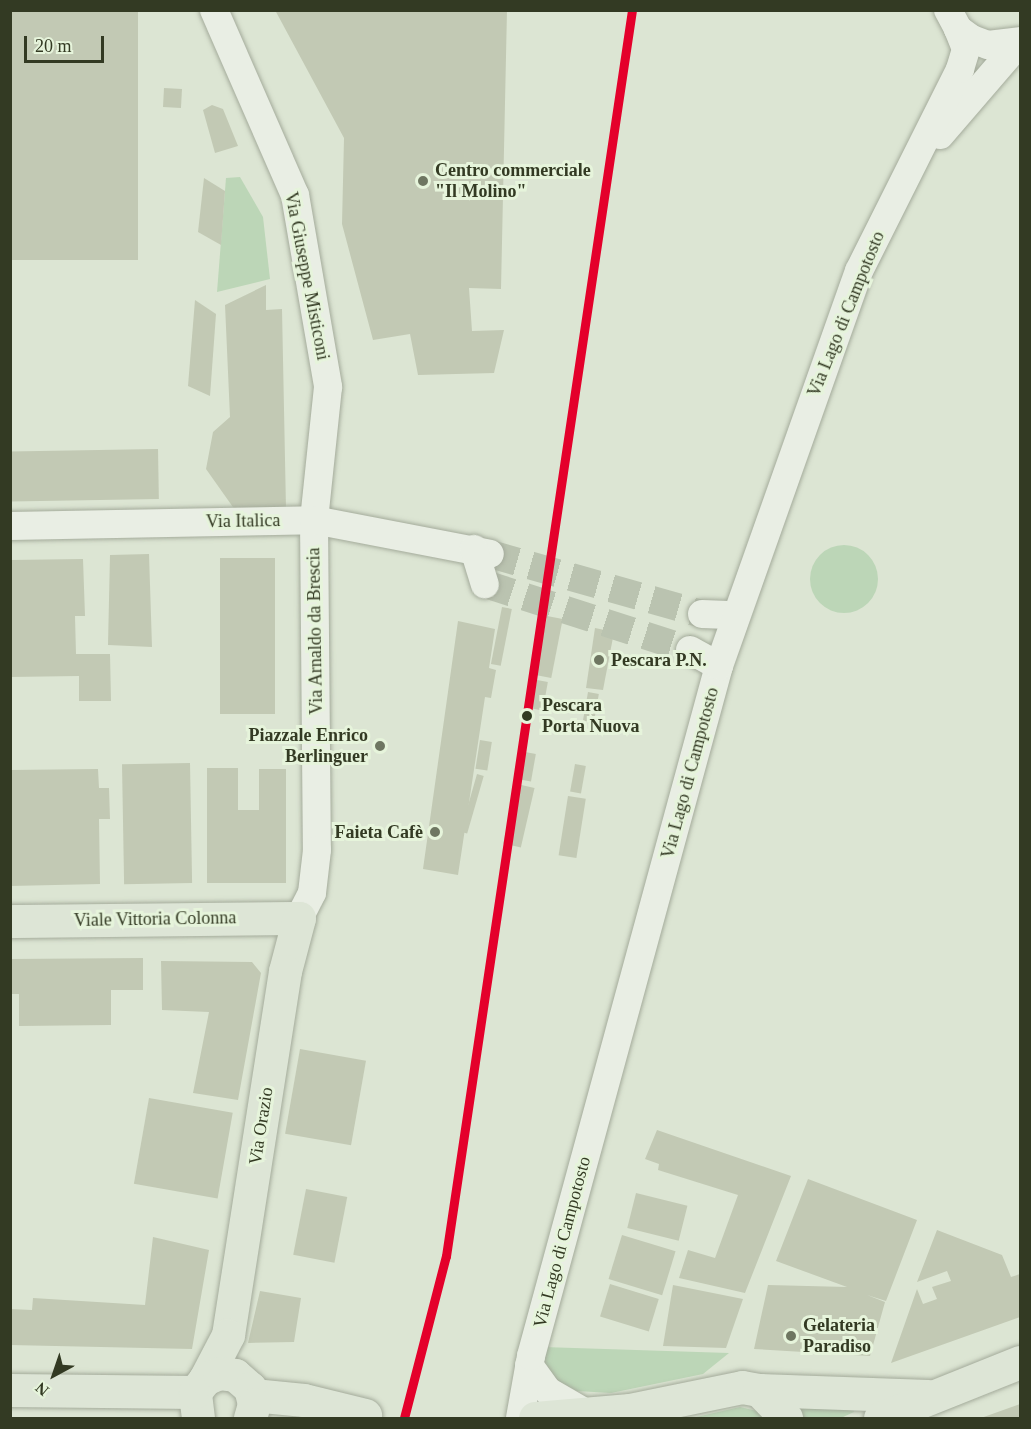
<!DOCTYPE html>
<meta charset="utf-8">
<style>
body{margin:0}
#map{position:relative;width:1031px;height:1429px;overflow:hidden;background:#dce5d3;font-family:Georgia,serif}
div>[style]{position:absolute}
.green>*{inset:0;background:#bcd6b7}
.round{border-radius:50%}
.building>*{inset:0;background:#c2c9b4;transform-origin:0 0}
.minor-tunnel>*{height:28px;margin-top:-14px;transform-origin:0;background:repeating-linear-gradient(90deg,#bac3b0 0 28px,transparent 0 42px)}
.roads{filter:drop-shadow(0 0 2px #a4ab9b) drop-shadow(0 0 2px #a4ab9b)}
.minor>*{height:28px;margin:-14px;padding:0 14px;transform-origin:14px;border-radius:14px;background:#e9eee4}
.major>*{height:33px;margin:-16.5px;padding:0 16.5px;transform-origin:16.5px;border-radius:16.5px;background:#dde5d6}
.rail-1>*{height:9px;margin:-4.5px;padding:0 4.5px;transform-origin:4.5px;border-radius:4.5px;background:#e4002b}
.dots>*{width:16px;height:16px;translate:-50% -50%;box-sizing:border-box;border:3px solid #e6f4db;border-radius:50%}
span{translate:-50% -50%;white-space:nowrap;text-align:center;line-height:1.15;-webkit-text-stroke:6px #e6f4db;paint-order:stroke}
.poi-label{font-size:18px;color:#333a23;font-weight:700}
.left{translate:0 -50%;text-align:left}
.right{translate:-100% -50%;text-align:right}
.street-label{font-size:18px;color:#333a23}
.stop-label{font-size:18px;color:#333a23;font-weight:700}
.frame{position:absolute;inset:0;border:12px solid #333a23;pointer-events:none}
.north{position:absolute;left:24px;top:1345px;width:60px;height:60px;-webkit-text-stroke:4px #e6f4db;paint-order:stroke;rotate:220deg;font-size:16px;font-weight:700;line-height:24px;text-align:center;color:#333a23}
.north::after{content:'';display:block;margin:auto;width:21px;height:27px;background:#333a23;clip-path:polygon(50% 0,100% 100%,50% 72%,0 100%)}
.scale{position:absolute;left:24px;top:36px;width:80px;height:27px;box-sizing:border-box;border:3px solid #333a23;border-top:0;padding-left:8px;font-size:18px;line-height:21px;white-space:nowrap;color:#333a23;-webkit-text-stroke:4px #e6f4db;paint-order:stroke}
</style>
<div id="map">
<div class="green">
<i style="clip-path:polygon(240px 177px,263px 217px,270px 279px,217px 292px,226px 178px)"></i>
<i class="round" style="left:810px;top:545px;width:68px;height:68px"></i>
<i style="clip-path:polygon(543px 1347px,729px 1353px,703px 1374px,611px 1393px,577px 1391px,558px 1382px,545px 1370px)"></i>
<i style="clip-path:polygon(740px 1407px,757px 1411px,763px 1418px,692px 1418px)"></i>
<i style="clip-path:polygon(799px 1407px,852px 1407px,854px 1412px,841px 1418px,804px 1418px)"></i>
</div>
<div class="building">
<i style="left:11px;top:10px;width:127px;height:250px"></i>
<i style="clip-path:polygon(275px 10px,507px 10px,501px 289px,469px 288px,472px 331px,504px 330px,494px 373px,418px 375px,410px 334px,373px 340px,342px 224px,344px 138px)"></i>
<i style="left:164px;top:88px;width:18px;height:19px;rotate:3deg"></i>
<i style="clip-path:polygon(212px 105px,223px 109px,238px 146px,215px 153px,203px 110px)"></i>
<i style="clip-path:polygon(204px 178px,225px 191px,221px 245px,198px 232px)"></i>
<i style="clip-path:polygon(266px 285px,266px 310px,282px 309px,286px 509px,235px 510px,206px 469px,213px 432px,230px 417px,225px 305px)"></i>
<i style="clip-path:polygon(195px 300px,216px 314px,210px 396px,188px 386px)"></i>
<i style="left:158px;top:449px;width:50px;height:148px;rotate:89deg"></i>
<i style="clip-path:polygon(149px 554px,152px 647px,108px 645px,110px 555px)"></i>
<i style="left:220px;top:558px;width:55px;height:156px"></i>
<i style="clip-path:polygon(83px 559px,85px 616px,75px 616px,76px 654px,110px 654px,111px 701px,79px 701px,79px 676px,10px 677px,10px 560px)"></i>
<i style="left:502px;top:607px;width:10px;height:58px;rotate:11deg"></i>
<i style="left:547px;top:616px;width:16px;height:60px;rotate:11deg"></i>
<i style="clip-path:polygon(458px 621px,495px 629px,489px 668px,496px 670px,491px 698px,485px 697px,458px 875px,423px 869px)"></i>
<i style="clip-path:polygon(595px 628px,614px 632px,603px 690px,586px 688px)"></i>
<i style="left:537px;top:680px;width:11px;height:29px;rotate:10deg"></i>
<i style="left:588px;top:692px;width:11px;height:29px;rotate:10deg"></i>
<i style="left:480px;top:740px;width:12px;height:29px;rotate:9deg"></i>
<i style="left:525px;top:752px;width:11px;height:28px;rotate:10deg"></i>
<i style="left:190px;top:763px;width:120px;height:68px;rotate:89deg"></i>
<i style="left:575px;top:764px;width:11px;height:28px;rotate:10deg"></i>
<i style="clip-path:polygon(207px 768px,238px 768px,238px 810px,259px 810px,259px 769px,286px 769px,286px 883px,207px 883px)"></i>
<i style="clip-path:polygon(98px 769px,99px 788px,109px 788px,110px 819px,99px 819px,100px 884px,10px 886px,10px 770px)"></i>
<i style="left:477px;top:774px;width:7px;height:60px;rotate:16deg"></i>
<i style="left:517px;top:784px;width:18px;height:61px;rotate:13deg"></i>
<i style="left:568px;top:796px;width:18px;height:60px;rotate:9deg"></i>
<i style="clip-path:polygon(143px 958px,143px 990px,111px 990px,111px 1025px,19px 1026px,19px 994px,10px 994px,10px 959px)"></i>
<i style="clip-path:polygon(161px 961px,252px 962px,261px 973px,238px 1100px,193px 1093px,209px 1012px,162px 1010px)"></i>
<i style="left:300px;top:1049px;width:67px;height:86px;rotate:10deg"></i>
<i style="left:149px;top:1098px;width:85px;height:87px;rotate:10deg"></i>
<i style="clip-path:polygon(657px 1130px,791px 1176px,745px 1293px,679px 1278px,688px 1250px,715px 1258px,738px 1195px,658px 1170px,659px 1164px,645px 1159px)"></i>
<i style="clip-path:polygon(808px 1179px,917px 1220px,886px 1301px,867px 1295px,885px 1302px,870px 1356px,754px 1349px,768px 1285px,847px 1287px,776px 1261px)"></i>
<i style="left:306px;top:1189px;width:42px;height:67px;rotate:11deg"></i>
<i style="left:636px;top:1193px;width:53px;height:36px;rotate:14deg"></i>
<i style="clip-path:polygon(937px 1230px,1002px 1255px,1011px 1277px,1020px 1274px,1020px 1317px,891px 1363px,917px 1289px,923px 1304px,937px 1299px,932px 1287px,951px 1281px,947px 1271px,917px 1282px)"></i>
<i style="left:622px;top:1235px;width:56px;height:46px;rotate:17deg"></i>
<i style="clip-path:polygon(153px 1237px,209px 1250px,192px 1349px,10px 1345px,10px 1309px,32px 1310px,33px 1298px,145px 1305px)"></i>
<i style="left:610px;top:1284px;width:51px;height:34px;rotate:17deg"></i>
<i style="clip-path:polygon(673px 1285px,743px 1299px,726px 1348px,663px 1346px)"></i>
<i style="clip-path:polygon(260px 1291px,301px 1298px,294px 1342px,248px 1343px)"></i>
<i style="clip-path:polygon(1020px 1404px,1020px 1418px,981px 1418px)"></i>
</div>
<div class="minor-tunnel">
<i style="left:490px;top:554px;width:220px;rotate:15.8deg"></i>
<i style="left:485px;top:584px;width:215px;rotate:17.8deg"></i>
</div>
<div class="roads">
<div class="minor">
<i style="left:214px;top:10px;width:202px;rotate:66.4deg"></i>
<i style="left:295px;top:195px;width:195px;rotate:80.2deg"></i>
<i style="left:328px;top:387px;width:134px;rotate:96deg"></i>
<i style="left:314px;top:520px;width:330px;rotate:89.5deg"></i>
<i style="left:317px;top:850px;width:43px;rotate:96.6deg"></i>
<i style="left:312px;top:893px;width:28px;rotate:117deg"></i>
<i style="left:948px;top:10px;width:21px;rotate:62deg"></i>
<i style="left:958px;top:29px;width:17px;rotate:36deg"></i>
<i style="left:972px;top:39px;width:17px;rotate:21deg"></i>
<i style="left:988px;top:45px;width:32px;rotate:-7deg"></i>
<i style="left:940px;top:135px;width:123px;rotate:-49.3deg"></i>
<i style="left:10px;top:526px;width:304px;rotate:-1.1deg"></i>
<i style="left:314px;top:520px;width:179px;rotate:10.9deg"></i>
<i style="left:474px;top:549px;width:37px;rotate:73deg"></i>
<i style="left:702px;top:614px;width:33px;rotate:2deg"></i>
<i style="left:690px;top:650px;width:33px;rotate:29deg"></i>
<i style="left:529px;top:1365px;width:32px;rotate:54deg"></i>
<i style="left:548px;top:1391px;width:42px;rotate:30.3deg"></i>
<i style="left:520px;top:1418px;width:63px;rotate:-79.9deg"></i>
<i style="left:531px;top:1356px;width:715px;rotate:-74.76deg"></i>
<i style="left:719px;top:666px;width:419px;rotate:-70.5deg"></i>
<i style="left:859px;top:271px;width:226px;rotate:-63.4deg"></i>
<i style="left:960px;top:69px;width:21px;rotate:-73deg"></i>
<i style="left:966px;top:49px;width:22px;rotate:-112deg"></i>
</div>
<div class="major">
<i style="left:10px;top:921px;width:289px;rotate:-0.6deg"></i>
<i style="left:299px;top:918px;width:55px;rotate:104.8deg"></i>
<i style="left:285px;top:971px;width:368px;rotate:98.9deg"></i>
<i style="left:228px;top:1335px;width:50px;rotate:117.6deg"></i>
<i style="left:10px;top:1390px;width:185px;rotate:0.6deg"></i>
<i style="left:759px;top:1390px;width:169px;rotate:2deg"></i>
<i style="left:253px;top:1395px;width:51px;rotate:5.6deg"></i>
<i style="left:304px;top:1400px;width:63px;rotate:13.8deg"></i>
<i style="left:198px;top:1418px;width:26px;rotate:-97deg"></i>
<i style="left:195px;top:1392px;width:16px;rotate:-52deg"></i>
<i style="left:205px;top:1379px;width:15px;rotate:-23deg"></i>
<i style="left:219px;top:1373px;width:16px;rotate:7deg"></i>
<i style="left:235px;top:1375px;width:20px;rotate:41deg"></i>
<i style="left:250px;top:1388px;width:16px;rotate:76deg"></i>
<i style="left:254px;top:1404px;width:15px;rotate:106deg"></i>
<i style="left:535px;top:1418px;width:95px;rotate:-4.8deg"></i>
<i style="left:630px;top:1410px;width:114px;rotate:-11.6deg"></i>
<i style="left:742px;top:1387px;width:17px;rotate:10deg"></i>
<i style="left:759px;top:1390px;width:39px;rotate:46deg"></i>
<i style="left:880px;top:1418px;width:151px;rotate:-21.8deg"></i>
</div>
</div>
<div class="rail-1">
<i style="left:404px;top:1418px;width:167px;rotate:-75.5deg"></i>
<i style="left:446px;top:1256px;width:1260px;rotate:-81.51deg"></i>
</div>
<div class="dots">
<i style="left:423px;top:181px;background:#6e7661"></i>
<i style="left:599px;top:660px;background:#6e7661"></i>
<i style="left:527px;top:716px;background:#333a23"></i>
<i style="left:380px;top:746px;background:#6e7661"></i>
<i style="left:435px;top:832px;background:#6e7661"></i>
<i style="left:791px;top:1336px;background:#6e7661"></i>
</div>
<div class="poi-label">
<span class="left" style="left:435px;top:181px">Centro commerciale<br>"Il Molino"</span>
<span class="left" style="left:611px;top:660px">Pescara P.N.</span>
<span class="right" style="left:368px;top:746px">Piazzale Enrico<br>Berlinguer</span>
<span class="right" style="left:423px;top:832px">Faieta Cafè</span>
<span class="left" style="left:803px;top:1336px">Gelateria<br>Paradiso</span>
</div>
<div class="street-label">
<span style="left:307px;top:276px;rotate:79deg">Via Giuseppe Misticoni</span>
<span style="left:846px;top:314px;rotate:-68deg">Via Lago di Campotosto</span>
<span style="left:243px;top:521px;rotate:-1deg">Via Italica</span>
<span style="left:315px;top:631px;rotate:-91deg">Via Arnaldo da Brescia</span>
<span style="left:690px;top:773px;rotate:-75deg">Via Lago di Campotosto</span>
<span style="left:155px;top:919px;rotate:-1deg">Viale Vittoria Colonna</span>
<span style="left:261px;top:1126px;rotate:-81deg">Via Orazio</span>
<span style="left:562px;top:1242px;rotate:-75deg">Via Lago di Campotosto</span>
</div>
<div class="stop-label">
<span class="left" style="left:542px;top:716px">Pescara<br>Porta Nuova</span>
</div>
<div class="frame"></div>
<div class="north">N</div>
<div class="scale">20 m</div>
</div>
